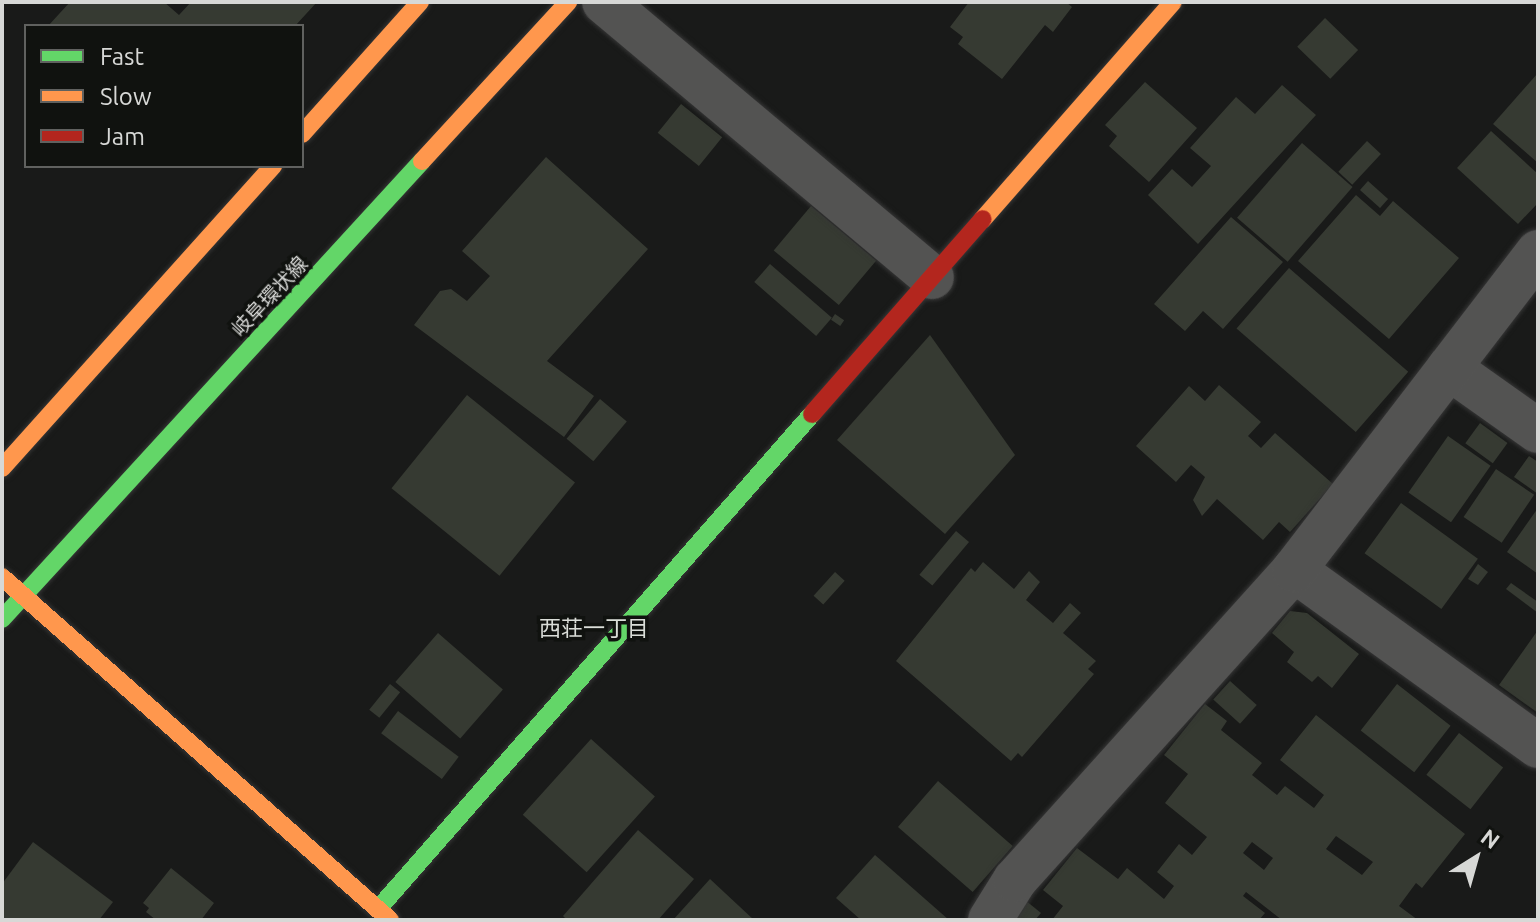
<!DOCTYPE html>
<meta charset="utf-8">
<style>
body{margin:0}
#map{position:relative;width:1540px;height:922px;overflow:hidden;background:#191a19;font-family:Ubuntu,"Noto Sans JP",sans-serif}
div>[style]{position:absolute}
.building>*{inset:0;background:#363a32;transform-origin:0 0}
.roads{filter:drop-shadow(0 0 2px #363636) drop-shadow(0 0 2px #363636)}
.street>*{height:44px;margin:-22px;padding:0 22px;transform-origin:22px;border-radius:22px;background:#535352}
.fast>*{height:18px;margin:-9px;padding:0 9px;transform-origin:9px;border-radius:9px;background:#63d668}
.slow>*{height:18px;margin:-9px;padding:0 9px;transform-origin:9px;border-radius:9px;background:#ff974d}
.jam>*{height:18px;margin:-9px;padding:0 9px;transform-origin:9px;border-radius:9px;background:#b3261e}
span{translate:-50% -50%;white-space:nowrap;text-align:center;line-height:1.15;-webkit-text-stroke:7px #10120f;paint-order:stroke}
.street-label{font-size:20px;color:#d7d8d6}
.neighbourhood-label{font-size:22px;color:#daddd8}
.frame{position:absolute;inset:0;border:4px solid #d7d8d6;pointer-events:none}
.legend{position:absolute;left:24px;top:24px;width:280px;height:144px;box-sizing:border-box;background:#10120f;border:2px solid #60615f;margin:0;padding:10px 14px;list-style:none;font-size:24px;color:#d7d8d6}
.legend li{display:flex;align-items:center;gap:16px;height:40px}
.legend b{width:40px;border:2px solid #60615f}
.north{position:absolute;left:1436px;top:818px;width:80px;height:80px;-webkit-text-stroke:6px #10120f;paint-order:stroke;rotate:37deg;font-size:22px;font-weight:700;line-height:32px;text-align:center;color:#d7d8d6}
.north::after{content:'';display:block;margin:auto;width:28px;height:36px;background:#d7d8d6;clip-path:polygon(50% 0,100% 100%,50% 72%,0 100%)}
</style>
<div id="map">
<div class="building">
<i style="clip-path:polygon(70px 2px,164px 2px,179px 15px,191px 2px,317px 2px,295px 26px,48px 26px)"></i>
<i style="clip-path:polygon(969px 2px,1066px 2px,1072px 7px,1053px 32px,1045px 25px,1002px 79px,958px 44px,963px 37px,950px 27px)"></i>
<i style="left:1325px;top:18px;width:46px;height:40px;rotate:44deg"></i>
<i style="clip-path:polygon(1538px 73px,1538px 163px,1493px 124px)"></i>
<i style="clip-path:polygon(1145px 82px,1197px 128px,1149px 182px,1109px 146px,1117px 136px,1105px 125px)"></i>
<i style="clip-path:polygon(1282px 85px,1316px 115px,1198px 244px,1148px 195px,1172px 169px,1192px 187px,1211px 166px,1190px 148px,1236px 97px,1255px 114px)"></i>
<i style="left:681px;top:104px;width:53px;height:37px;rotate:39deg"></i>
<i style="clip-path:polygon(1491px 131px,1538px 174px,1538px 203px,1518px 224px,1457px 168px)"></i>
<i style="left:1367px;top:141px;width:19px;height:42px;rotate:43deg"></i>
<i style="left:1302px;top:143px;width:67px;height:99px;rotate:41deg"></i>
<i style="clip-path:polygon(546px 157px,648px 249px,547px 361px,594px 396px,564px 437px,414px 325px,440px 291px,451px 289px,467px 301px,490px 276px,462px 251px)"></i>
<i style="left:1368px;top:181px;width:27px;height:12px;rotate:42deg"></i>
<i style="clip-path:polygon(1356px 195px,1380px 216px,1393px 201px,1459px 258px,1389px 339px,1298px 261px)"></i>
<i style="left:811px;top:206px;width:85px;height:58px;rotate:40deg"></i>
<i style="clip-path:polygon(1231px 217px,1283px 262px,1223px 329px,1203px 311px,1185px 331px,1154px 304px)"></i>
<i style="left:770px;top:264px;width:82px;height:24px;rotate:41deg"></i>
<i style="left:1289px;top:268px;width:158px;height:80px;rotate:41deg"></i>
<i style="left:835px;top:314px;width:11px;height:7px;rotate:34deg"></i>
<i style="clip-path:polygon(930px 335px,1015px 455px,945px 534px,837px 440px)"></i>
<i style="clip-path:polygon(1219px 385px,1261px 422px,1248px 436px,1261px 448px,1275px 433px,1333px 484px,1290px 532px,1279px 522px,1263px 540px,1217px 499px,1202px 516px,1193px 500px,1205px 477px,1191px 465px,1176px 482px,1136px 446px,1189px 386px,1205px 401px)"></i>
<i style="left:467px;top:395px;width:139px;height:120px;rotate:39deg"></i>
<i style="left:600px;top:399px;width:35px;height:52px;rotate:40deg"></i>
<i style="left:1480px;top:423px;width:34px;height:25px;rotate:36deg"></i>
<i style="left:1448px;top:436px;width:52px;height:69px;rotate:35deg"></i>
<i style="clip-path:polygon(1529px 456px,1538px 462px,1538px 494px,1514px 477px)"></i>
<i style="left:1496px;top:469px;width:46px;height:58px;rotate:34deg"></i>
<i style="left:1401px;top:503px;width:95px;height:62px;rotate:36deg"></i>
<i style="clip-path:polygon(1538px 508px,1538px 574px,1507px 552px)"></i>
<i style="left:956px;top:531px;width:17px;height:57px;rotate:40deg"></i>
<i style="clip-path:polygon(983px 562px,1014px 589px,1029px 571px,1040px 582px,1026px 600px,1053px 623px,1070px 603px,1081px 613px,1063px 633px,1096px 661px,1088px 669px,1094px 674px,1022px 757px,1018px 753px,1011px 761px,896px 661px,971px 568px,975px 572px)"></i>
<i style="clip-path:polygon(1478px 564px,1488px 572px,1478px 585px,1468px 579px)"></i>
<i style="left:835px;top:572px;width:13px;height:32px;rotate:42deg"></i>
<i style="clip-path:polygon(1511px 583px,1538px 602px,1538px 613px,1506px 589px)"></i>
<i style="clip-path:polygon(1290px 611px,1307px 613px,1359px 654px,1332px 688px,1318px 676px,1312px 682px,1287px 662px,1294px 652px,1272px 633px)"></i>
<i style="clip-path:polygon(1538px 630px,1538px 713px,1499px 685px)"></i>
<i style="left:438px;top:633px;width:86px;height:65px;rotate:41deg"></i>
<i style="left:1230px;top:681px;width:36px;height:25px;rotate:42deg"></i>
<i style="left:390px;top:684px;width:13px;height:33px;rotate:39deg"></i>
<i style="left:1397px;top:684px;width:68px;height:59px;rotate:38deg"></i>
<i style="clip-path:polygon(evenodd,1205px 704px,1227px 721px,1221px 730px,1262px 763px,1252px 775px,1277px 795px,1285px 786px,1314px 808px,1324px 795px,1280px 760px,1316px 715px,1465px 834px,1422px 888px,1416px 883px,1399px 906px,1418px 920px,1282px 920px,1246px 892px,1243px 896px,1265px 913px,1259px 920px,1052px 920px,1063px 906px,1043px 890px,1077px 848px,1118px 879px,1127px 868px,1164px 899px,1174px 886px,1157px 872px,1179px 844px,1192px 855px,1207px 837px,1165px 803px,1188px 774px,1164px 755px,1205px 704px,1336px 836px,1373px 862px,1362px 875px,1326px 849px,1336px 836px,1205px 704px,1252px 842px,1273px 858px,1264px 870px,1243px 853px,1252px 842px)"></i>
<i style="left:398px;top:711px;width:76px;height:28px;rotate:37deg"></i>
<i style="left:1459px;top:733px;width:56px;height:53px;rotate:38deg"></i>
<i style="left:591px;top:739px;width:86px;height:102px;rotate:42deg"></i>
<i style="left:938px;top:781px;width:99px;height:61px;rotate:41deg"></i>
<i style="clip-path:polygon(638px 830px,694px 879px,658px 920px,567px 920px,563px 916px)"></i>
<i style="clip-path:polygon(33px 842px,113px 902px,99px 920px,2px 920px,2px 884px)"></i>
<i style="clip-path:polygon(875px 855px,949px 920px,861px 920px,836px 898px)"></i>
<i style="clip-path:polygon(171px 868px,214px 903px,201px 920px,156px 920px,146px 912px,149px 908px,143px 903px)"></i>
<i style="clip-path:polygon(710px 879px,754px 920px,673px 920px)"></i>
<i style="clip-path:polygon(1025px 900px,1041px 913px,1035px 920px,1009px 920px)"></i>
</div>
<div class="roads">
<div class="street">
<i style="left:604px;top:2px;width:428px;rotate:40deg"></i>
<i style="left:1449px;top:368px;width:109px;rotate:35.3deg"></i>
<i style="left:1294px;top:570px;width:301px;rotate:35.8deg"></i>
<i style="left:990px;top:920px;width:47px;rotate:-58deg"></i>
<i style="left:1015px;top:880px;width:417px;rotate:-48deg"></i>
<i style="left:1294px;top:570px;width:401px;rotate:-52.5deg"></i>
</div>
<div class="fast">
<i style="left:2px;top:619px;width:621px;rotate:-47.48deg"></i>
<i style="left:378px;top:909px;width:658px;rotate:-48.76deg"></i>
</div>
<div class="slow">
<i style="left:302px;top:134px;width:177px;rotate:-48.2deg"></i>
<i style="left:422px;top:161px;width:216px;rotate:-47.4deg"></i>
<i style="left:983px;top:219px;width:288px;rotate:-48.8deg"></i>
<i style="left:2px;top:468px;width:406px;rotate:-48.1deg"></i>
<i style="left:2px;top:577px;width:518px;rotate:41.48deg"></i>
</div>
<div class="jam">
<i style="left:812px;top:414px;width:259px;rotate:-48.8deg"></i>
</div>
</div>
<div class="street-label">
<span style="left:269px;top:296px;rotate:-47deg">岐阜環状線</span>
</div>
<div class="neighbourhood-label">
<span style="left:594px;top:628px">西荘一丁目</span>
</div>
<div class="frame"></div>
<ul class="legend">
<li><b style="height:10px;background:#63d668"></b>Fast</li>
<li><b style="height:10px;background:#ff974d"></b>Slow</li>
<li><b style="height:10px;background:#b3261e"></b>Jam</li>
</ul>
<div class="north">N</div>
</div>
